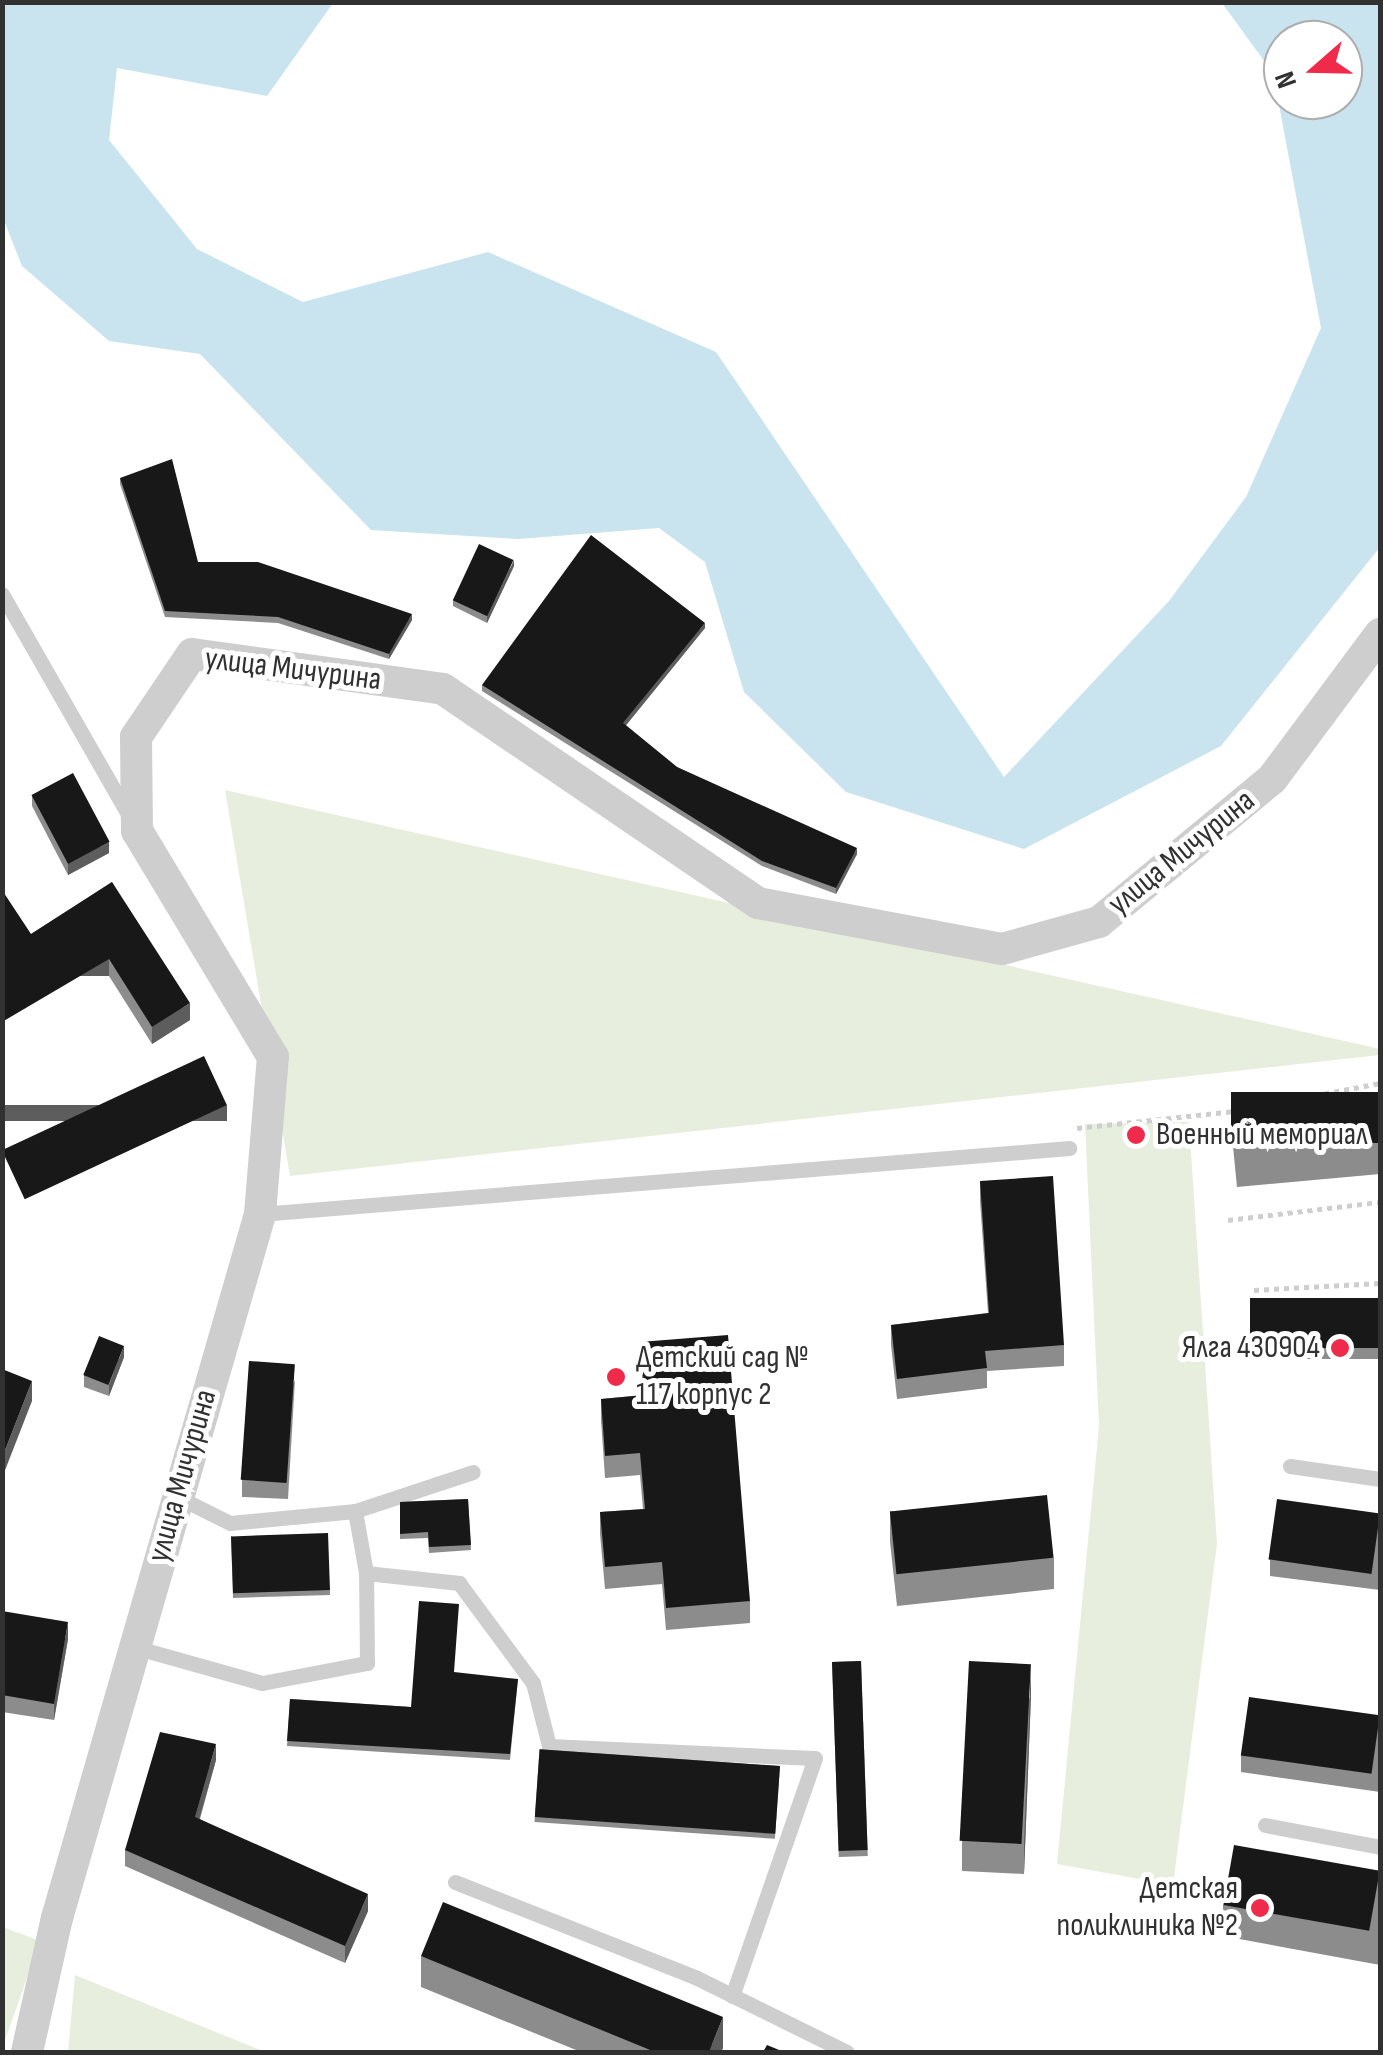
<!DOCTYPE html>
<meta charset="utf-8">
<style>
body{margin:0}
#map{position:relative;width:1383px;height:2055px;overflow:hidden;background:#fff;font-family:"Sofia Sans Condensed",sans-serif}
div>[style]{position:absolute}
.green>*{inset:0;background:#e8eede}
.water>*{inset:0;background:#cae4ef}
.path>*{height:5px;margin-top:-2.5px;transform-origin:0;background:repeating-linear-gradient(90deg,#cecece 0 5px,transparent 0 10px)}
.service>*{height:15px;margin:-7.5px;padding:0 7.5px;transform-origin:7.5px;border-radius:7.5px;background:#cecece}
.minor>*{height:32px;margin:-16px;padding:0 16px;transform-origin:16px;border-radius:16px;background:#cecece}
.wall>*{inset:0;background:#8c8c8c;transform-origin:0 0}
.shaded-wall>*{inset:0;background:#5d5d5d;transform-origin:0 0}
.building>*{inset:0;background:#181818;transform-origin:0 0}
.dots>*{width:28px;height:28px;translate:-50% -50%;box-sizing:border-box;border:5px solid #fff;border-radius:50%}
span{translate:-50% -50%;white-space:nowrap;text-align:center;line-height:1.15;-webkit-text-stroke:10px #fff;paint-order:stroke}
.street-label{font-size:32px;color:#313131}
.poi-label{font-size:32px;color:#313131}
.left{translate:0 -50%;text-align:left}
.right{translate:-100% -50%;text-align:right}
.frame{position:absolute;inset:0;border:5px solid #313131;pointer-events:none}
.north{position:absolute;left:1263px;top:20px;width:100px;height:100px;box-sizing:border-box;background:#fff;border:2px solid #adadad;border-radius:50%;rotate:250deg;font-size:28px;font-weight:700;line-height:40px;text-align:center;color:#313131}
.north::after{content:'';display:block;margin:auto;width:35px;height:45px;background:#f02a4b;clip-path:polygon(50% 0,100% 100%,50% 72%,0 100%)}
</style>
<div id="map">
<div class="green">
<i style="clip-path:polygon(225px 790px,1380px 1049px,1380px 1055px,290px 1176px)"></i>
<i style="clip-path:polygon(1189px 1122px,1217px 1544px,1173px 1885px,1057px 1864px,1099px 1426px,1085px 1124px)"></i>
<i style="clip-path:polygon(3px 1927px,40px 1941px,3px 2046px)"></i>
<i style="clip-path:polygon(75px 1975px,265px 2052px,68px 2052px)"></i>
</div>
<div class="water">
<i style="clip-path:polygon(evenodd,2px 3px,333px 3px,267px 96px,117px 68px,109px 140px,197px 249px,303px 302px,488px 252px,716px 352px,1004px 777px,1169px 601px,1246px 497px,1321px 328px,1273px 73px,1222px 3px,1380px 3px,1380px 547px,1221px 746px,1024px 849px,846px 792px,744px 692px,705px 562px,659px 528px,518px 539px,371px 530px,200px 354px,109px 341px,22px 266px,3px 218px,2px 3px,1283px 40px,1343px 40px,1343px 100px,1283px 100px,1283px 40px)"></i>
</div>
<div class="path">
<i style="left:1285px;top:1101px;width:97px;rotate:-10.7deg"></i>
<i style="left:1077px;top:1128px;width:159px;rotate:-6.1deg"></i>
<i style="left:1228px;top:1220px;width:153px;rotate:-6.8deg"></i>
<i style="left:1254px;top:1290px;width:126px;rotate:-3.2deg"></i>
</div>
<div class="service">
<i style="left:2px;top:594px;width:254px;rotate:60.2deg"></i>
<i style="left:260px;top:1214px;width:812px;rotate:-4.66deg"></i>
<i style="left:1290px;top:1466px;width:91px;rotate:8.2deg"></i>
<i style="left:176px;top:1496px;width:60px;rotate:26.6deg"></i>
<i style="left:230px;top:1523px;width:126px;rotate:-5.5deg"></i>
<i style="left:355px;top:1511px;width:63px;rotate:79.9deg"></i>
<i style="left:355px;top:1511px;width:124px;rotate:-18.3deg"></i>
<i style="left:134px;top:1647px;width:133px;rotate:15.7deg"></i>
<i style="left:262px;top:1683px;width:107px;rotate:-10.8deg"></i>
<i style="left:367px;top:1663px;width:90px;rotate:-90.6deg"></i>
<i style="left:366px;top:1573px;width:94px;rotate:6.1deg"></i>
<i style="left:459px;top:1583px;width:124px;rotate:53.5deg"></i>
<i style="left:533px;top:1683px;width:65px;rotate:75.7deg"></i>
<i style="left:549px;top:1746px;width:266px;rotate:2.6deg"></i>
<i style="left:815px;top:1758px;width:252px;rotate:109.2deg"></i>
<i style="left:1265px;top:1825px;width:117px;rotate:10.8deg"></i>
<i style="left:455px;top:1882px;width:260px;rotate:21.6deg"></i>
<i style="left:697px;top:1978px;width:167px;rotate:26.3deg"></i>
</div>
<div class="minor">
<i style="left:27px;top:2052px;width:137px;rotate:-77.4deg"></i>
<i style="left:57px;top:1918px;width:733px;rotate:-73.91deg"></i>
<i style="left:260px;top:1214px;width:158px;rotate:-85.3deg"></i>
<i style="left:273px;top:1057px;width:264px;rotate:-121deg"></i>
<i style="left:137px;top:831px;width:94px;rotate:-90.6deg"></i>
<i style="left:136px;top:737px;width:100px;rotate:-56deg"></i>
<i style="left:192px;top:654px;width:253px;rotate:7.9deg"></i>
<i style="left:443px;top:689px;width:381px;rotate:34.2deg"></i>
<i style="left:758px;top:903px;width:248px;rotate:10.7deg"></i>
<i style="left:1002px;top:949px;width:101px;rotate:-15.6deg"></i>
<i style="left:1099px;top:922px;width:224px;rotate:-39.6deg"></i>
<i style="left:1272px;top:779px;width:181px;rotate:-53.3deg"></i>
</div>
<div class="wall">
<i style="clip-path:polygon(120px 478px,198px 562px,412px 620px,389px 659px,278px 623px,165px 617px,120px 484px)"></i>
<i style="clip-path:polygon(514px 566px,487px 623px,453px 606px,453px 600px)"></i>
<i style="clip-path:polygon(705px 628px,626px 725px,677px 767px,857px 854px,836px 894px,762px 866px,482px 691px,482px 685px)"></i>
<i style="clip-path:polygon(32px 795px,109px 853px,68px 875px,32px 806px)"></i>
<i style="clip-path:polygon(112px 882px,190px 1020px,152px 1044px,109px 976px,31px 934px)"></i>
<i style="clip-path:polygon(1380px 1092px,1380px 1174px,1237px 1187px,1232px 1136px,1232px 1106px)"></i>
<i style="clip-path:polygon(980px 1181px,1064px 1345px,1064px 1366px,987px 1371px,987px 1388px,897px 1399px,891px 1345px,891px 1325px,988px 1313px,980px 1201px)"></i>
<i style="left:1380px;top:1298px;width:61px;height:130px;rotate:90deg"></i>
<i style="clip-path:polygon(640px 1342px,750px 1601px,750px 1623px,666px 1630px,662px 1584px,605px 1589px,600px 1534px,600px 1512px,643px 1509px,640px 1475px,605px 1478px,601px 1420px,601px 1399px,643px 1395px)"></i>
<i style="clip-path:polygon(124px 1357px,109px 1396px,84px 1387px,84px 1375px)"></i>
<i style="clip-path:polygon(295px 1380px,288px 1499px,242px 1497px,242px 1480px)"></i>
<i style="clip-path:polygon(468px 1499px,471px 1550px,429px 1553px,428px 1538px,400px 1539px,400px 1502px)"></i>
<i style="clip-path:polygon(890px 1511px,1054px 1558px,1054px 1589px,897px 1606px,890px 1542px)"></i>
<i style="clip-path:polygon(1380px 1513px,1380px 1590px,1270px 1576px,1270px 1560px)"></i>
<i style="clip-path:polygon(231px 1536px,330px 1590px,330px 1595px,233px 1598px)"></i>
<i style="clip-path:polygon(2px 1611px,68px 1639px,54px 1720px,2px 1712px)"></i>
<i style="left:861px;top:1661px;width:195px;height:29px;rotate:88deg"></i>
<i style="clip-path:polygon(518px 1679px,510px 1760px,287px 1746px,290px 1699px,411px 1707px)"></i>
<i style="clip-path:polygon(1031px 1695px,1024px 1874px,962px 1871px,962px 1841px)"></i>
<i style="clip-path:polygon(1380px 1716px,1380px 1792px,1241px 1772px,1241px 1755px)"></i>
<i style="clip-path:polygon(216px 1760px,200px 1819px,368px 1911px,345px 1963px,125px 1866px,125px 1850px)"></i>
<i style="left:780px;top:1766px;width:73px;height:241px;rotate:94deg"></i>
<i style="clip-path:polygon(1380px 1872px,1380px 1965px,1223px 1936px,1223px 1905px)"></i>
<i style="clip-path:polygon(421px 1956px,723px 2048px,721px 2052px,581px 2052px,421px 1987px)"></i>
</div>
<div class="shaded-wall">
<i style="clip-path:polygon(514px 560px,514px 566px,487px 623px,487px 617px)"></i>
<i style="clip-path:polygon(412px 614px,412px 620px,389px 659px,389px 654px)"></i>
<i style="clip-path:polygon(705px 623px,705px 628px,623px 729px,623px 723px)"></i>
<i style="clip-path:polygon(109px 842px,109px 853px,68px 875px,68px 864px)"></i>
<i style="clip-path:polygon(857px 848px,857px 854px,836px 894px,836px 888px)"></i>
<i style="left:109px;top:959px;width:17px;height:124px;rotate:90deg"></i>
<i style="clip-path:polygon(190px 1003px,190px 1020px,152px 1044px,152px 1027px)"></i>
<i style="left:227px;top:1105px;width:16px;height:248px;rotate:90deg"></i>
<i style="clip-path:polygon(124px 1346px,124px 1357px,109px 1396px,109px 1385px)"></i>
<i style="clip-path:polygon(32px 1381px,32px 1401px,2px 1478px,2px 1458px)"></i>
<i style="clip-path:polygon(68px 1622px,68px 1639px,54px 1720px,54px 1704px)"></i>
<i style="clip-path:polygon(1031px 1664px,1031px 1695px,1024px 1874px,1024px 1844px)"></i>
<i style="clip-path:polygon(216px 1744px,216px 1760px,195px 1834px,195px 1817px)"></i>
<i style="clip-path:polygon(368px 1894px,368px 1911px,345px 1963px,345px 1946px)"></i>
<i style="clip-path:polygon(723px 2017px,723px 2048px,721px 2052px,709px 2052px)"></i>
</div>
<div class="building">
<i style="clip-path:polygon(172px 459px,198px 562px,258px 562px,412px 614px,389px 654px,278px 617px,165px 611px,120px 478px)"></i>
<i style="clip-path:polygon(591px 535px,705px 623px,623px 723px,677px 767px,857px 848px,836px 888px,762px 861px,482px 685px)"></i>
<i style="left:479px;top:544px;width:38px;height:62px;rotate:25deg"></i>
<i style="left:73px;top:773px;width:78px;height:47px;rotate:62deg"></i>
<i style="clip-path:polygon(112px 882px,190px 1003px,152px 1027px,109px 959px,2px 1022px,2px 890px,31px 934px)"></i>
<i style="left:204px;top:1056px;width:54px;height:223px;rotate:65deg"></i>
<i style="left:1380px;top:1092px;width:51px;height:149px;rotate:90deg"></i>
<i style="clip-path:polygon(1053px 1176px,1064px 1345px,985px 1351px,987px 1368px,897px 1379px,891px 1325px,989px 1313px,980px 1181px)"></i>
<i style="left:1380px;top:1298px;width:50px;height:130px;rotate:90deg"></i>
<i style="clip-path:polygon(728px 1335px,750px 1601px,666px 1608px,662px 1562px,605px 1567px,600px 1512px,645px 1509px,640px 1453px,605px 1456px,601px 1399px,645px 1395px,640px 1342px)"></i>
<i style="left:99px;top:1336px;width:27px;height:42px;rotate:22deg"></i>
<i style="left:249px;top:1361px;width:46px;height:119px;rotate:4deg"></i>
<i style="clip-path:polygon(2px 1369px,32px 1381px,2px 1458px)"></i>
<i style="left:1047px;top:1495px;width:63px;height:158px;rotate:84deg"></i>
<i style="clip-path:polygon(468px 1499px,471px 1545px,429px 1547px,428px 1532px,400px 1534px,400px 1502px)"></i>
<i style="left:1277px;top:1499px;width:104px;height:61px;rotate:8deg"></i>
<i style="left:328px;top:1533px;width:57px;height:97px;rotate:88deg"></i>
<i style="clip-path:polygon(419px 1601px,459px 1604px,454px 1672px,518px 1679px,510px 1754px,287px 1741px,290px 1699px,411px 1707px)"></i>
<i style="clip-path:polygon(2px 1611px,68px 1622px,54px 1704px,2px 1695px)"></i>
<i style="left:861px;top:1661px;width:189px;height:29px;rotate:88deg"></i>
<i style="left:969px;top:1661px;width:62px;height:180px;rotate:3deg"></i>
<i style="left:1249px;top:1697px;width:132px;height:59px;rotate:8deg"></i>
<i style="clip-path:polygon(160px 1732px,216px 1744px,195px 1817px,368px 1894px,345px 1946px,125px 1850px)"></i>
<i style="left:780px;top:1766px;width:68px;height:241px;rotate:94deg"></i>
<i style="left:1234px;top:1845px;width:148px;height:61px;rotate:10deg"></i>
<i style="clip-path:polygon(443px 1902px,723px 2017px,709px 2052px,655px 2052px,421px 1956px)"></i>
<i style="clip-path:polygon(767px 2045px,784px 2052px,763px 2052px)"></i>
</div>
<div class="dots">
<i style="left:1136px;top:1135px;background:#f02a4b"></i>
<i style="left:1340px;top:1348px;background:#f02a4b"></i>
<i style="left:616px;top:1377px;background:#f02a4b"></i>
<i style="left:1260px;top:1908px;background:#f02a4b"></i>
</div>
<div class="street-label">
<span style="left:293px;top:670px;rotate:7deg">улица Мичурина</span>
<span style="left:1182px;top:853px;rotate:-39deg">улица Мичурина</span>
<span style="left:183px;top:1476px;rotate:-74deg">улица Мичурина</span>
</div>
<div class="poi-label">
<span class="left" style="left:1156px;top:1135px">Военный мемориал</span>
<span class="right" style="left:1320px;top:1348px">Ялга 430904</span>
<span class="left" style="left:636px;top:1377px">Детский сад №<br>117 корпус 2</span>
<span class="right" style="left:1238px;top:1908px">Детская<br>поликлиника №2</span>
</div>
<div class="frame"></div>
<div class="north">N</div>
</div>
